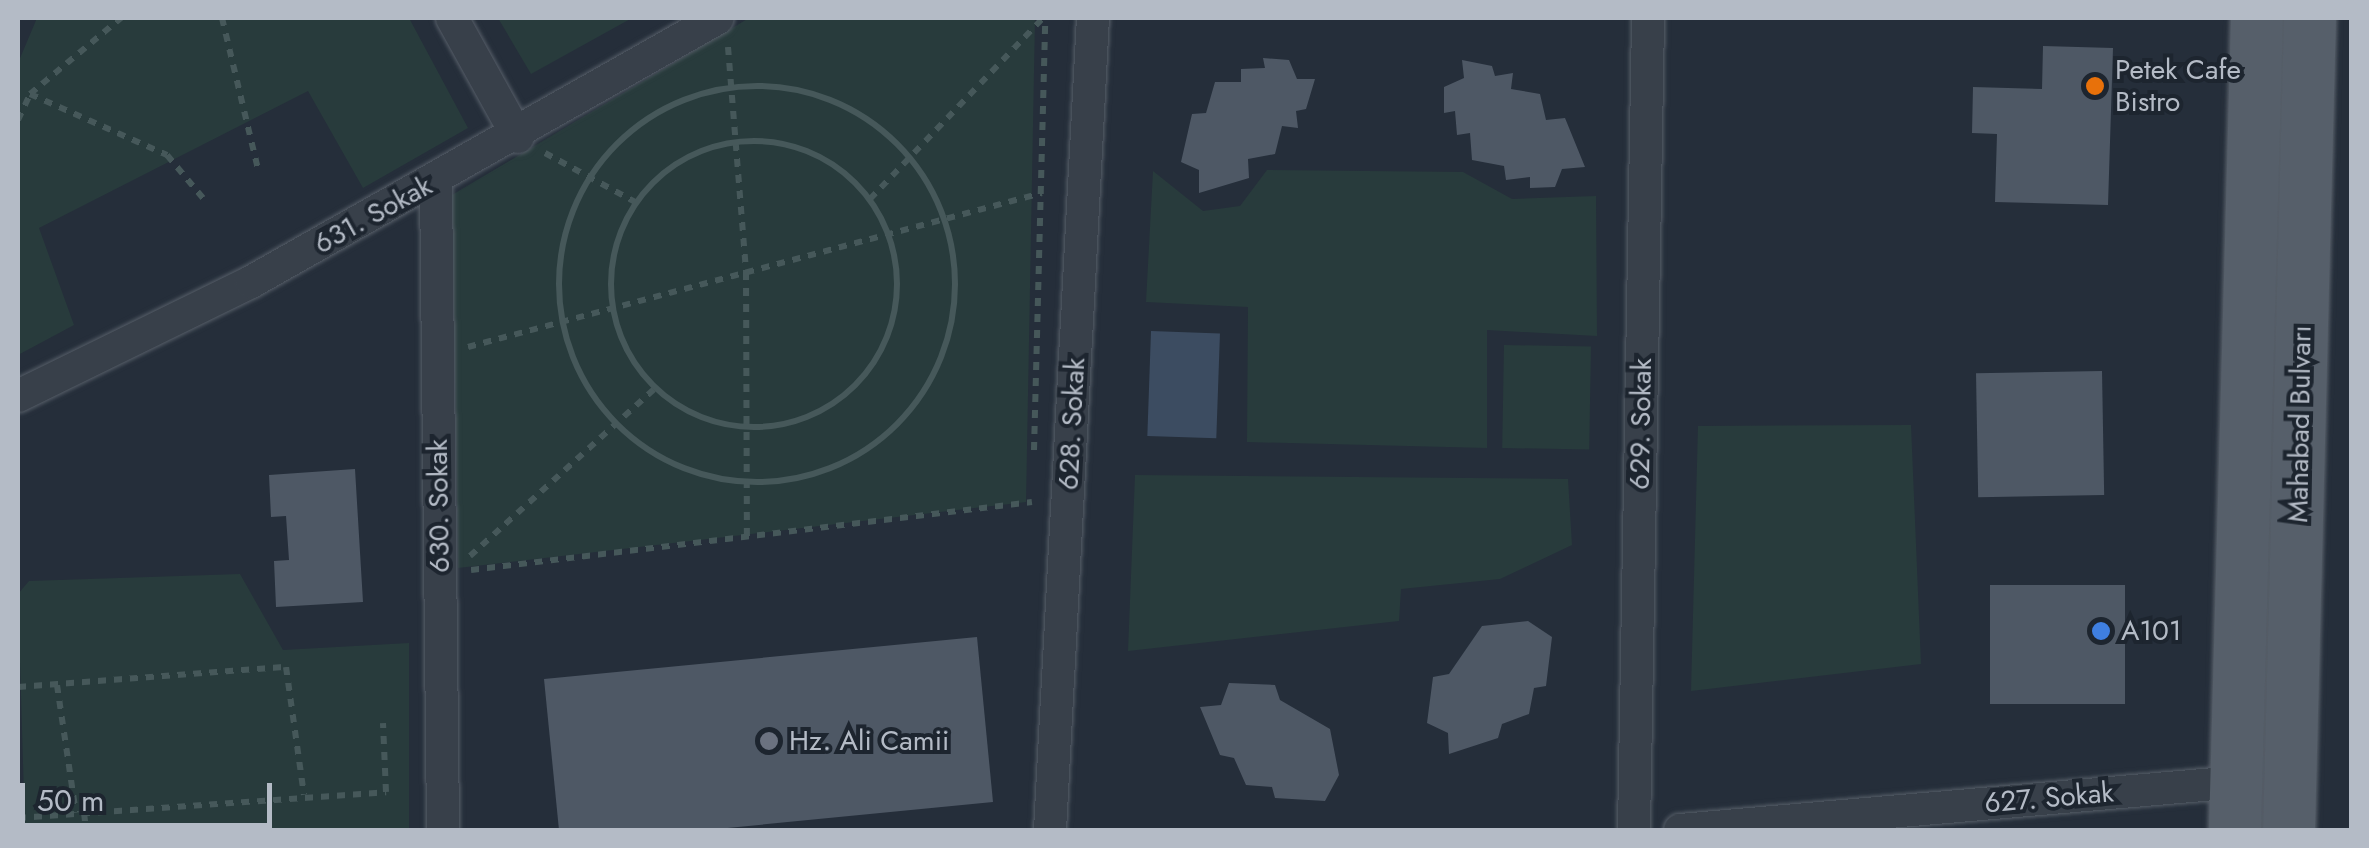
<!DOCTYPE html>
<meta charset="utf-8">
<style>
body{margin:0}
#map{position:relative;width:2369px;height:848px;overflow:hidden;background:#252e3a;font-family:Jost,sans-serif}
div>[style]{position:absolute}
.green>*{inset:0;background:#283b3c;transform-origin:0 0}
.water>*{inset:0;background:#3c4c61;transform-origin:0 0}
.building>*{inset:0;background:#4e5865;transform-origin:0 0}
.path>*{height:6px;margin-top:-3px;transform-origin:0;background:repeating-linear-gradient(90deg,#46585a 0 8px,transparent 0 16px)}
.path>.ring{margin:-3px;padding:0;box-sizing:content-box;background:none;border:6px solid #46585a;border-radius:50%}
.roads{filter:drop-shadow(0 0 2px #565e68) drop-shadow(0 0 2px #565e68)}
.street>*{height:32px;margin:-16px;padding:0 16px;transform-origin:16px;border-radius:16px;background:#38404a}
.primary>*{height:52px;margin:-26px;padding:0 26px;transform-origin:26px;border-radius:26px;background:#565f6a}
.dots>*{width:28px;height:28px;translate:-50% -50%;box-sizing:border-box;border:5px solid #1d252f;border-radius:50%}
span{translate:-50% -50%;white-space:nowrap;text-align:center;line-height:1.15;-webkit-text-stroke:8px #1d252f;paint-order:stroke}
.poi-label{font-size:28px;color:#b4bbc6}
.left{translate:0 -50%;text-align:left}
.street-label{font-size:28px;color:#b4bbc6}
.frame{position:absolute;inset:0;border:20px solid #b4bbc6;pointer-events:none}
.scale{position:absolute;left:20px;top:783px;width:252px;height:45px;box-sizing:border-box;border:5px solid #b4bbc6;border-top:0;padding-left:12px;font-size:30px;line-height:35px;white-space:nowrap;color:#b4bbc6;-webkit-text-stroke:8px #1d252f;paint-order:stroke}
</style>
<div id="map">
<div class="green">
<i style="clip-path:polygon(37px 18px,409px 18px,468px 128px,363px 188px,308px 91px,39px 228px,74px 325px,18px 355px,18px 63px)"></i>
<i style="clip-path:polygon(498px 18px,632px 18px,531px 74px)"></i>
<i style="clip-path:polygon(749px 18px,1035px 18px,1026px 502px,458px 568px,452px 195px)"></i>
<i style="clip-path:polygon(1267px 170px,1463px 172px,1512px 199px,1596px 196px,1597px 336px,1487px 330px,1487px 448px,1247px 442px,1248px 307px,1146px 302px,1153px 171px,1203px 211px,1240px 206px)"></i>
<i style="left:1504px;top:345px;width:87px;height:103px;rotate:1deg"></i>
<i style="clip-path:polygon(1911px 425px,1921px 664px,1691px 691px,1698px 426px)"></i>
<i style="clip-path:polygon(1135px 475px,1568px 479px,1572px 545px,1500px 579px,1401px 589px,1399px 621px,1128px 651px)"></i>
<i style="clip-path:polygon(240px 574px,283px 650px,409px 643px,409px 830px,25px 830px,18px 594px,29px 581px)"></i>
</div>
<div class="water">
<i style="left:1151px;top:331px;width:69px;height:105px;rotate:2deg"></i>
</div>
<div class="building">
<i style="clip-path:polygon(2043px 46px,2113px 48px,2108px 205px,1995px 202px,1997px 134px,1972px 133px,1973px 87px,2042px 89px)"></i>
<i style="clip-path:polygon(1263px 58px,1289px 60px,1297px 79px,1315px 79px,1306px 109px,1296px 111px,1298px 128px,1282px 126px,1275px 154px,1248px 159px,1249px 178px,1199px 193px,1199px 170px,1181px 162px,1192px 114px,1206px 113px,1215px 82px,1241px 82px,1241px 69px,1265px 68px)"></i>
<i style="clip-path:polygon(1462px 60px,1492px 66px,1495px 76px,1513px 73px,1511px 89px,1540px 94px,1546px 120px,1565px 118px,1585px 167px,1562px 169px,1555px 187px,1530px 188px,1530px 177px,1506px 180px,1504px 166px,1472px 160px,1470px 133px,1457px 135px,1455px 111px,1444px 113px,1444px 87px,1464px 78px)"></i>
<i style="left:2102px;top:371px;width:124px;height:126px;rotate:89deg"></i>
<i style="clip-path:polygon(355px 469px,363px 602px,276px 607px,274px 561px,289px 560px,286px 516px,271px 517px,269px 475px)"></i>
<i style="left:2125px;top:585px;width:119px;height:135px;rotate:90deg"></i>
<i style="clip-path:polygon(1528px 621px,1552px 637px,1546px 686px,1534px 688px,1529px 714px,1502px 724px,1498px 738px,1449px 754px,1448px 733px,1427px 723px,1433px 677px,1449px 674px,1482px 626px)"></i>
<i style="clip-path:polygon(977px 637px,993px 802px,707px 830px,559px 830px,544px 679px)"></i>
<i style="clip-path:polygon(1229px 683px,1275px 685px,1280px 700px,1330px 729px,1339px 775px,1325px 801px,1275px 798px,1272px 787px,1246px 785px,1234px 758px,1220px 755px,1200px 707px,1221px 705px)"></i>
</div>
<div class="path">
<i style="left:222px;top:18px;width:155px;rotate:76.6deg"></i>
<i style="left:728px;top:47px;width:226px;rotate:85.4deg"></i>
<i style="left:746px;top:272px;width:268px;rotate:89.8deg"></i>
<i class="ring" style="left:559px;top:86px;width:390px;height:390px"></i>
<i style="left:30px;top:94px;width:150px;rotate:24deg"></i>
<i style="left:167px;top:155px;width:56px;rotate:50.1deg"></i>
<i style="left:18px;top:120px;width:29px;rotate:-65deg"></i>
<i style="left:30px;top:94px;width:119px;rotate:-39.9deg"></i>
<i class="ring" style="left:611px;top:141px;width:280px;height:280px"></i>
<i style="left:545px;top:153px;width:105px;rotate:28.5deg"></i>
<i style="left:870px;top:199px;width:250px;rotate:-46.3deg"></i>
<i style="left:468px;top:347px;width:594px;rotate:-15.02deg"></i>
<i style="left:1034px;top:450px;width:432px;rotate:-88.5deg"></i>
<i style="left:470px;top:556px;width:248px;rotate:-42.2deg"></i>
<i style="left:471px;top:570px;width:565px;rotate:-6.91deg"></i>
<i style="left:57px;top:685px;width:129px;rotate:81.6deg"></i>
<i style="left:18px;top:687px;width:269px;rotate:-4.3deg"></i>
<i style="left:286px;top:667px;width:129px;rotate:82deg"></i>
<i style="left:84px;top:813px;width:17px;rotate:83deg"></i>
<i style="left:18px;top:818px;width:369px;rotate:-4deg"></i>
<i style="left:386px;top:792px;width:69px;rotate:-92.5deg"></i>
</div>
<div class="roads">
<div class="street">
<i style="left:452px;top:18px;width:136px;rotate:61deg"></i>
<i style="left:436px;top:181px;width:649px;rotate:89.38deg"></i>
<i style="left:18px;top:396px;width:259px;rotate:-26.1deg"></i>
<i style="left:251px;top:282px;width:536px;rotate:-29.48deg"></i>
<i style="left:1050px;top:830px;width:813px;rotate:-86.97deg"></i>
<i style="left:1634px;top:830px;width:812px;rotate:-89.01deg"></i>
<i style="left:1680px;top:830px;width:560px;rotate:-4.92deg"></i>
</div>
<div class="primary">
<i style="left:2235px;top:830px;width:812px;rotate:-88.45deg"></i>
<i style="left:2289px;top:830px;width:812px;rotate:-88.52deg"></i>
</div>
</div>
<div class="dots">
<i style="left:2095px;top:86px;background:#e8710a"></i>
<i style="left:2101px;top:631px;background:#3f7fe0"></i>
<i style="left:769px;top:741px;background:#6b7280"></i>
</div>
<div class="poi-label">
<span class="left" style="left:2115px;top:86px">Petek Cafe<br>Bistro</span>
<span class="left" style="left:2121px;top:631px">A101</span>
<span class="left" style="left:789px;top:741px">Hz. Ali Camii</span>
</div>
<div class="street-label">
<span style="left:373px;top:215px;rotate:-29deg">631. Sokak</span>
<span style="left:1072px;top:424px;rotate:-87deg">628. Sokak</span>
<span style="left:1641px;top:424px;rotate:-89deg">629. Sokak</span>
<span style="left:2300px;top:424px;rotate:-89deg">Mahabad Bulvarı</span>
<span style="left:439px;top:506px;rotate:-91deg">630. Sokak</span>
<span style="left:2049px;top:798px;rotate:-5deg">627. Sokak</span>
</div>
<div class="frame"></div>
<div class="scale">50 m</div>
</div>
